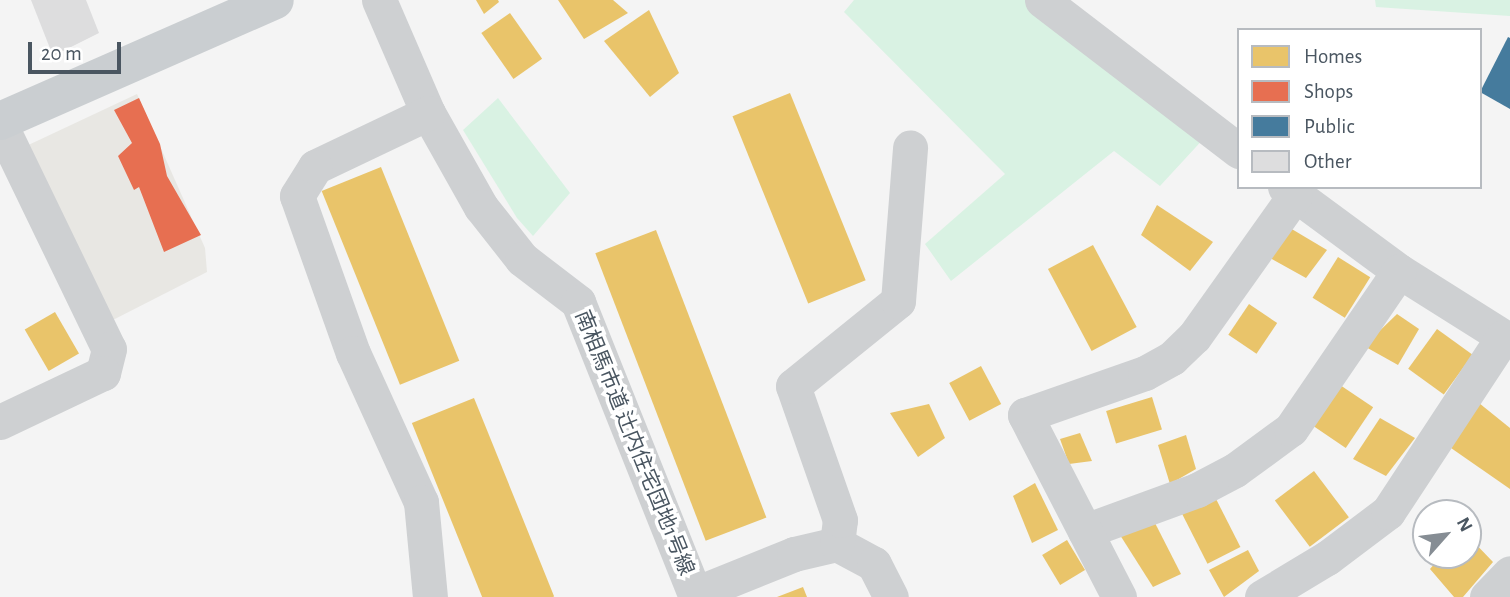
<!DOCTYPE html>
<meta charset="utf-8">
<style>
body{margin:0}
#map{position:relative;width:1510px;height:597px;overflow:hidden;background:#f4f4f4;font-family:"Alegreya Sans","Noto Sans JP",sans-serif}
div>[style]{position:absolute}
.commercial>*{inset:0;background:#e8e7e3}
.green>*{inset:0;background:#d9f2e3}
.homes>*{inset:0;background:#e9c46a;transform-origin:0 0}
.shops>*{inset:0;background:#e76f51}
.public>*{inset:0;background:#457b9d}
.building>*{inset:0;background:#ddddde}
.street>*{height:35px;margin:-17.5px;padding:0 17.5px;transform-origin:17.5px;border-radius:17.5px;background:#ced0d2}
.primary>*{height:38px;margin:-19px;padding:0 19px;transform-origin:19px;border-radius:19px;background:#caced1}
span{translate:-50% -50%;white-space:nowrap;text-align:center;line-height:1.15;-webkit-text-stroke:7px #fff;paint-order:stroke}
.street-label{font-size:21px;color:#4a5661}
.legend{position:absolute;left:1237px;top:28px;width:245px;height:161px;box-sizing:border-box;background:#fff;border:2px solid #b7bbc0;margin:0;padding:9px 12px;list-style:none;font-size:21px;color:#4a5661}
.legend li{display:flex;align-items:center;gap:14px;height:35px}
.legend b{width:35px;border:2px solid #b7bbc0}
.north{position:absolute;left:1412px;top:499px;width:70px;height:70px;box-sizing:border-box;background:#fff;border:2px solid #b7bbc0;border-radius:50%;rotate:62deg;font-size:19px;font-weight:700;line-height:28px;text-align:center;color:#4a5661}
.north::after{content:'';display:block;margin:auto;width:24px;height:32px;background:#868d94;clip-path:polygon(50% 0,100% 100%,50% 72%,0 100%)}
.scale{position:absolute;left:28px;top:42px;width:93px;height:32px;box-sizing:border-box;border:4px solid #4a5661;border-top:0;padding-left:9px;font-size:21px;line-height:24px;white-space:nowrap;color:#4a5661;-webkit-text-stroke:5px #fff;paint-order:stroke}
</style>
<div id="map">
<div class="commercial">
<i style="clip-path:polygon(137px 94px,205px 248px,207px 272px,107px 323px,22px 148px)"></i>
</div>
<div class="green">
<i style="clip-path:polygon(854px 0,1027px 0,1207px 135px,1160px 186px,1114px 151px,951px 281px,925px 244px,1005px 174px,844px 12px)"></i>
<i style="clip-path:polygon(1375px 0,1510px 0,1510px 16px,1376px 7px)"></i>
<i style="clip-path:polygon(498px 98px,570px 193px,533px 236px,517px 218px,463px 130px)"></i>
</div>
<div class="homes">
<i style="clip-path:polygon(476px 0,498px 0,499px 2px,484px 14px)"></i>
<i style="clip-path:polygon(558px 0,613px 0,628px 13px,584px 39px)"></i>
<i style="clip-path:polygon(649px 10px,679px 73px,650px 97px,604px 41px)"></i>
<i style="left:510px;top:13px;width:56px;height:35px;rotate:55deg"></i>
<i style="left:790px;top:93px;width:202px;height:62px;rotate:68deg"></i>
<i style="left:381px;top:167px;width:209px;height:64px;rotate:68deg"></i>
<i style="clip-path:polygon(1157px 205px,1213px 242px,1190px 271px,1141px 235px)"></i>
<i style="clip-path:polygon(1290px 228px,1327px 250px,1306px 278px,1270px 258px)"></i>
<i style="left:656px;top:230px;width:308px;height:65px;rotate:69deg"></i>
<i style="left:1093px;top:245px;width:93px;height:51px;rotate:62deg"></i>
<i style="left:1338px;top:257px;width:38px;height:48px;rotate:32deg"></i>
<i style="left:1249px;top:304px;width:34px;height:37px;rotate:34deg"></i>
<i style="left:55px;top:312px;width:48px;height:35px;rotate:60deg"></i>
<i style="clip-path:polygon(1397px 314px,1419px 329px,1398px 365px,1364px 346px)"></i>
<i style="left:1437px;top:329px;width:44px;height:49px;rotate:36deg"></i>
<i style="left:981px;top:366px;width:43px;height:36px;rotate:62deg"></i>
<i style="left:1340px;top:385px;width:40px;height:49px;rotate:34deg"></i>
<i style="left:1152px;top:397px;width:34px;height:48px;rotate:73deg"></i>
<i style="left:474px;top:398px;width:214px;height:67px;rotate:68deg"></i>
<i style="clip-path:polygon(1479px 403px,1510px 428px,1510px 489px,1451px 448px)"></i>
<i style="clip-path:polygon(929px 404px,945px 438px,918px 457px,890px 413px)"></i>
<i style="clip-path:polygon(1380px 418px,1415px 438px,1386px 476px,1353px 459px)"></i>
<i style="clip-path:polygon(1080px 433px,1092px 461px,1069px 464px,1060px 439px)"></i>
<i style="clip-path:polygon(1186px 435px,1196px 469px,1170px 484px,1158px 445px)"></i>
<i style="left:1314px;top:471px;width:58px;height:49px;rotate:53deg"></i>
<i style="clip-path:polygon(1035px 483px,1058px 530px,1032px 543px,1013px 496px)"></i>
<i style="left:1215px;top:497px;width:56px;height:37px;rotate:63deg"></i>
<i style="clip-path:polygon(1155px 523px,1181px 574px,1153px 587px,1120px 535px)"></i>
<i style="clip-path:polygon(1468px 536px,1493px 562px,1463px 597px,1454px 597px,1430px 569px,1442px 555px,1468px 555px)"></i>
<i style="left:1067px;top:540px;width:35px;height:29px;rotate:59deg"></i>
<i style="clip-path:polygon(1248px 550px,1259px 571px,1224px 597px,1209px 570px)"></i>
<i style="clip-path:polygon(803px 587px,807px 597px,777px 597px)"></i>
</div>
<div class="shops">
<i style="clip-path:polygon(139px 98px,160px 144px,167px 176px,201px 235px,164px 252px,139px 187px,134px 190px,118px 156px,132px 143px,114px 110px)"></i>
</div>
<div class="public">
<i style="clip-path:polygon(1508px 37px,1510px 38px,1510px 109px,1480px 92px)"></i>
</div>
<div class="building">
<i style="clip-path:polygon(31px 0,86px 0,99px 33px,53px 56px)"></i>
</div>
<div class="street">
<i style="left:379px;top:0;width:123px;rotate:66.6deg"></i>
<i style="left:428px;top:113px;width:108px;rotate:60.6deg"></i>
<i style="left:481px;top:207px;width:66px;rotate:51.7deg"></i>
<i style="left:522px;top:259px;width:71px;rotate:37.5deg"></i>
<i style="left:578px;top:302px;width:315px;rotate:68.2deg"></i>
<i style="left:695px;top:594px;width:107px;rotate:-22deg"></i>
<i style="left:794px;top:554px;width:44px;rotate:-13.1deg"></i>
<i style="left:837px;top:544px;width:42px;rotate:28.4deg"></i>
<i style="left:874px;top:564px;width:37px;rotate:63deg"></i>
<i style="left:1042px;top:0;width:248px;rotate:37.5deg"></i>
<i style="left:428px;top:113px;width:125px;rotate:154.5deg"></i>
<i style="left:315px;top:167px;width:34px;rotate:122deg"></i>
<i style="left:297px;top:196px;width:167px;rotate:70.4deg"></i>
<i style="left:353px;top:353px;width:164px;rotate:65.5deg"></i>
<i style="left:421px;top:502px;width:95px;rotate:84.6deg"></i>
<i style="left:0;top:124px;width:250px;rotate:64.2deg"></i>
<i style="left:109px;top:349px;width:25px;rotate:104deg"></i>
<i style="left:103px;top:373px;width:114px;rotate:154.6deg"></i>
<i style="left:1285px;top:187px;width:142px;rotate:36.4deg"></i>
<i style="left:1399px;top:271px;width:131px;rotate:32.2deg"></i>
<i style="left:1085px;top:531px;width:119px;rotate:-20.1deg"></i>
<i style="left:1197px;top:490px;width:43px;rotate:-27.8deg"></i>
<i style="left:1235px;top:470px;width:69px;rotate:-36.2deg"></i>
<i style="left:1291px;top:429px;width:191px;rotate:-55.6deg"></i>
<i style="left:837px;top:544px;width:24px;rotate:-83deg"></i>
<i style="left:840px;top:520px;width:142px;rotate:-109.3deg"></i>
<i style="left:793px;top:386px;width:135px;rotate:-39deg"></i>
<i style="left:898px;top:301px;width:154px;rotate:-85.5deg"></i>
<i style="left:1119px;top:597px;width:205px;rotate:-117.3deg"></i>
<i style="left:1025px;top:415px;width:127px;rotate:-19.3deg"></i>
<i style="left:1145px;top:373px;width:31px;rotate:-29deg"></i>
<i style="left:1172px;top:358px;width:30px;rotate:-44deg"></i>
<i style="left:1194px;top:337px;width:174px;rotate:-54.6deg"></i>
<i style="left:1262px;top:597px;width:76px;rotate:-31deg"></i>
<i style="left:1327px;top:558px;width:76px;rotate:-37deg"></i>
<i style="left:1388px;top:512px;width:209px;rotate:-56.7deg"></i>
<i style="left:1487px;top:597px;width:33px;rotate:-46deg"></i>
</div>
<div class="primary">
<i style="left:0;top:121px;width:300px;rotate:-23.7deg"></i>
</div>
<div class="street-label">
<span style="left:634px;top:443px;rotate:68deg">南相馬市道 辻内住宅団地1号線</span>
</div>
<ul class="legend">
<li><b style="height:19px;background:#e9c46a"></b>Homes</li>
<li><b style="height:19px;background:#e76f51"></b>Shops</li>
<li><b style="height:19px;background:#457b9d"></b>Public</li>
<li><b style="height:19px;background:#ddddde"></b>Other</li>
</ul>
<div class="north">N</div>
<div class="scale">20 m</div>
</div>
